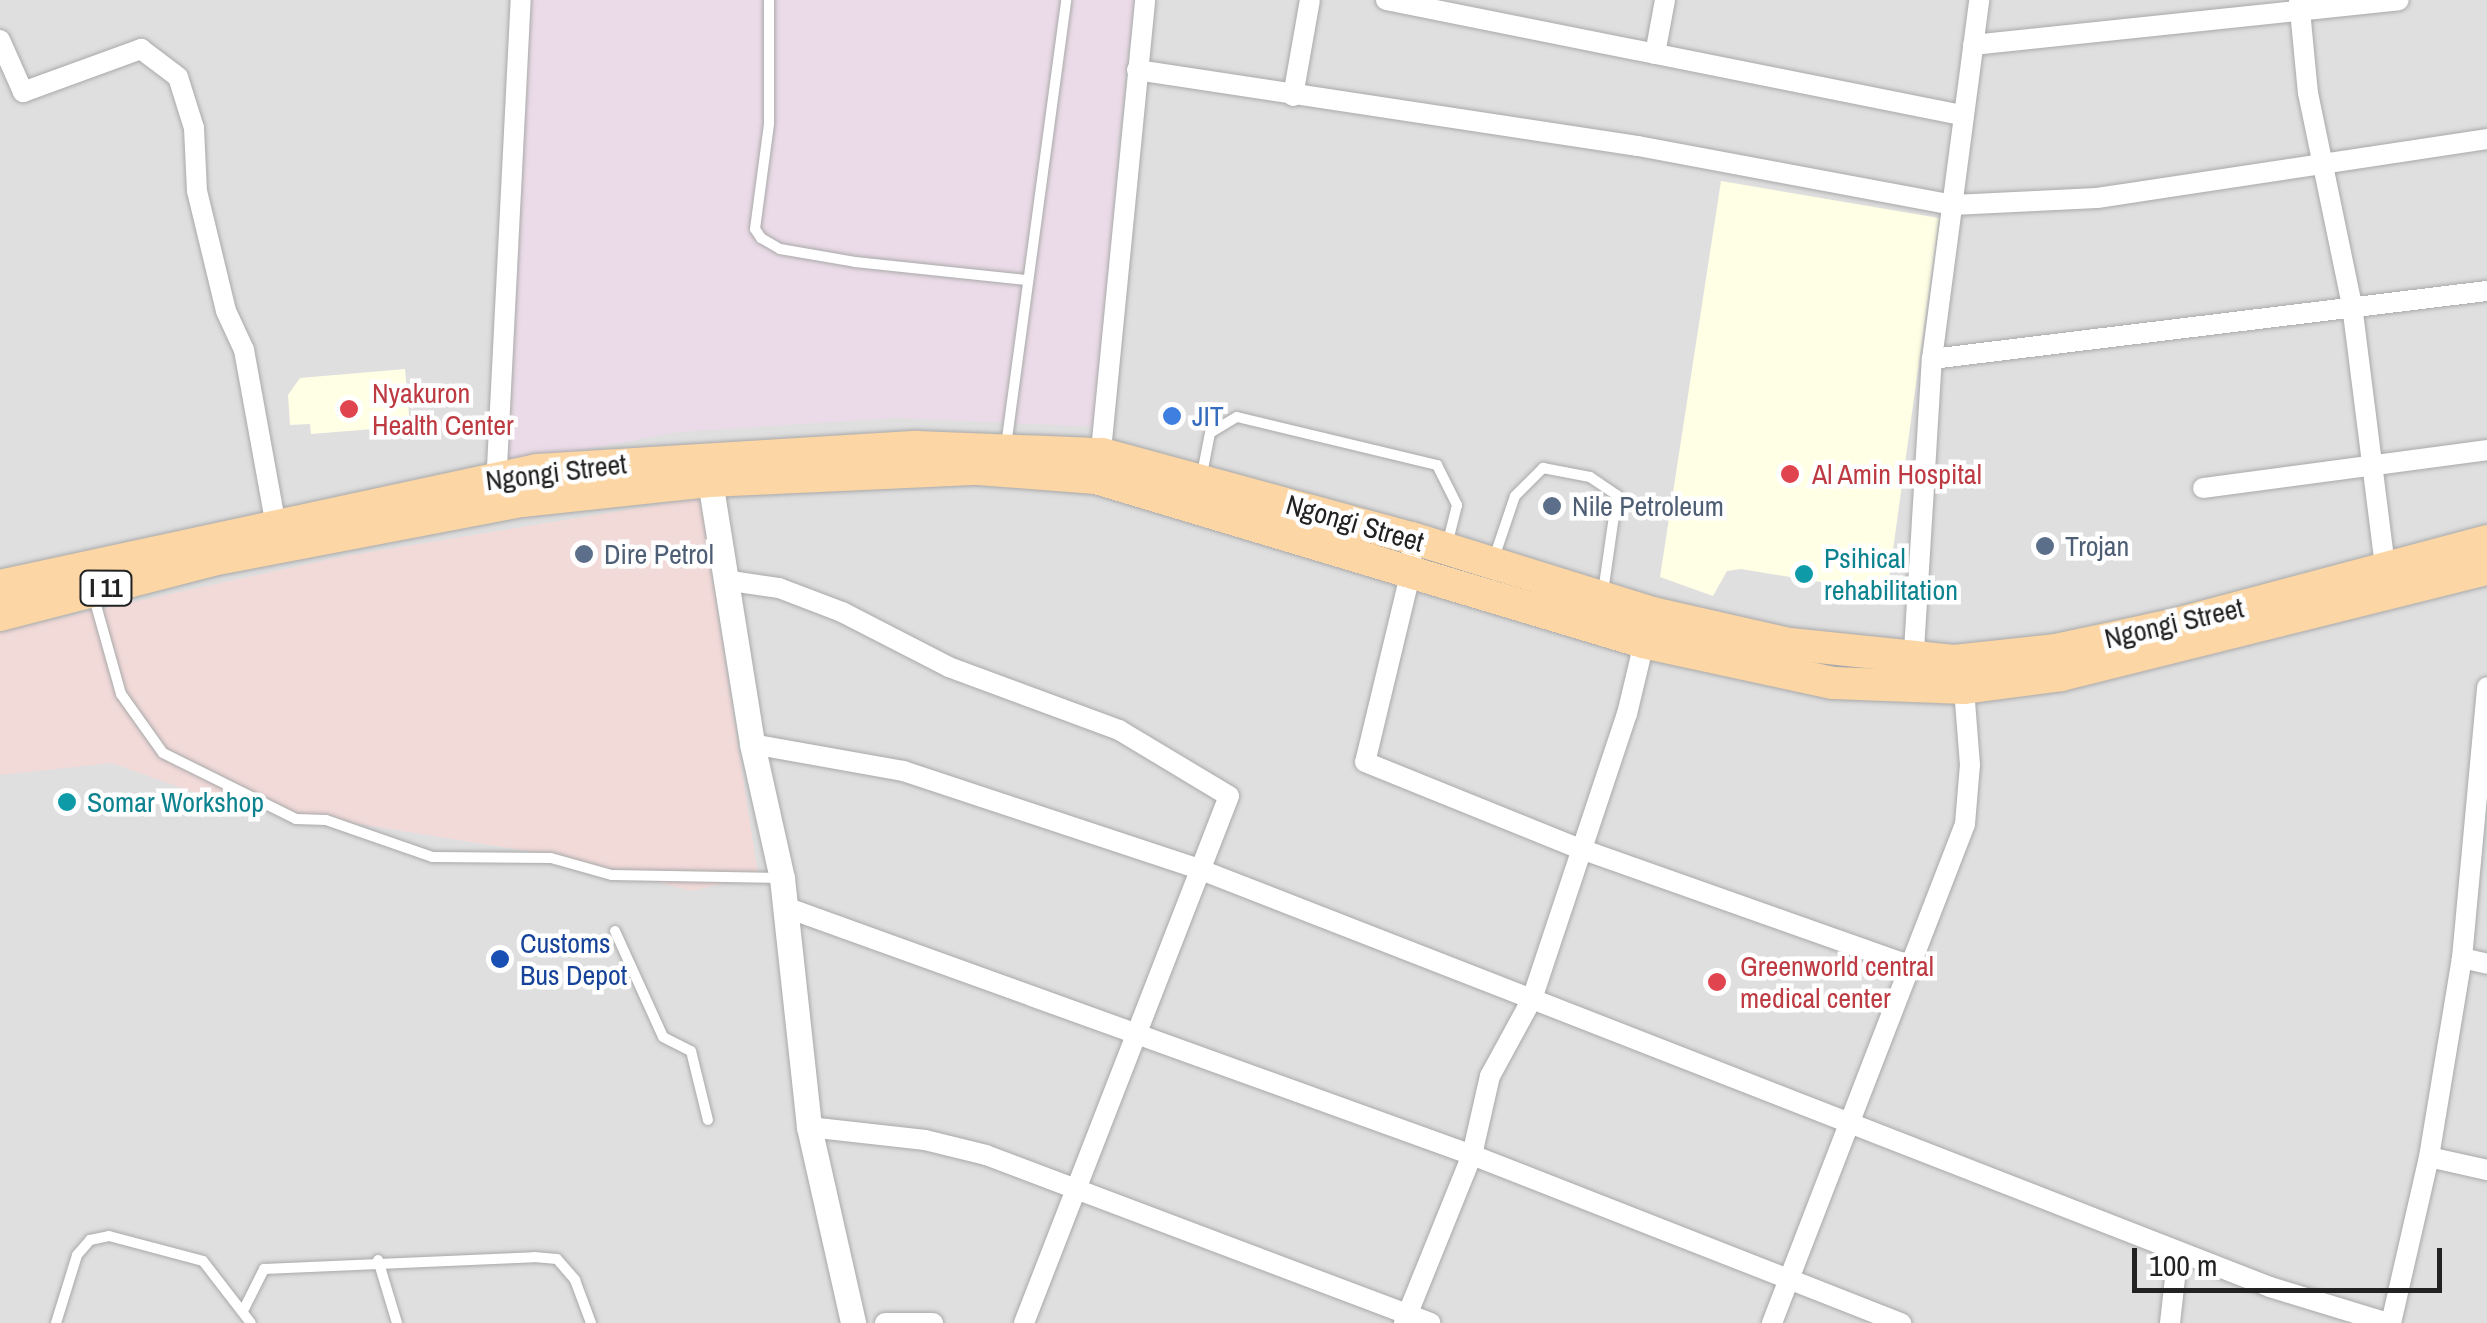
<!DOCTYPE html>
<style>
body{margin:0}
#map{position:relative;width:2487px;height:1323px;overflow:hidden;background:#f2efe9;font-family:"Archivo Narrow",sans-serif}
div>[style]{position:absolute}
.residential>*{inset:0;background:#e0dfdf;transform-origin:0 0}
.commercial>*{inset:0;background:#f2dad9}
.industrial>*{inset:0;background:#ebdbe8}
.education>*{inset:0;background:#ffffe5}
.roads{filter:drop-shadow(0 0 2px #a9a9a9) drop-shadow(0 0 2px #a9a9a9)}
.service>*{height:10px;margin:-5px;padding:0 5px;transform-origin:5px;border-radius:5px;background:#fff}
.minor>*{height:20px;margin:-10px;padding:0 10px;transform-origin:10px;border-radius:10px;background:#fff}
.tertiary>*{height:25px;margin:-12.5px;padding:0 12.5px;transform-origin:12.5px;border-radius:12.5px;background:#fff}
.primary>*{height:32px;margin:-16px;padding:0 16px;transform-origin:16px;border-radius:16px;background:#fcd6a4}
.dots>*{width:28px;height:28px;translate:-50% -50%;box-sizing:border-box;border:5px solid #fff;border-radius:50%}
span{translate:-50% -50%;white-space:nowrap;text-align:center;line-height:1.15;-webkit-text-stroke:9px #fff;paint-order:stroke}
.shield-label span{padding:2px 8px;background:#fff;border:2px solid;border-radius:8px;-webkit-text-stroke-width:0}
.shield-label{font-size:25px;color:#222;font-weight:700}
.health-label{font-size:28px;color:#be3a42}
.left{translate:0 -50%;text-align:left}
.shop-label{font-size:28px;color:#366cbe}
.street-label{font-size:28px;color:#222}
.service-label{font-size:28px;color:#4e5e75}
.culture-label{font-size:28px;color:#0d838f}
.transit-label{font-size:28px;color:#164399}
.scale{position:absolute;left:2132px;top:1248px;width:310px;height:45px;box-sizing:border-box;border:5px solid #222;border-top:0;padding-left:12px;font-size:30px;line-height:35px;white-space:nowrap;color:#222;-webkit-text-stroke:8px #fff;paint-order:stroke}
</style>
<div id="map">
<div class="residential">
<i style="left:0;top:0;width:2487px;height:1323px"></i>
</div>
<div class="commercial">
<i style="clip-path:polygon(700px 498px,758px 875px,692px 891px,553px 855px,221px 802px,112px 763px,0 775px,0 631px,345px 556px)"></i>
</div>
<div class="industrial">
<i style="clip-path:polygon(526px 0,1135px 0,1119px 138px,1104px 427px,894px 418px,678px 432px,503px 465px)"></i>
</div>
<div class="education">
<i style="clip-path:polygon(1721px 181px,1939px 218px,1887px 593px,1741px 569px,1727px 571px,1713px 596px,1660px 577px)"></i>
<i style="clip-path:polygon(405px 369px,410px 426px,311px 434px,310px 424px,290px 425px,288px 395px,300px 378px)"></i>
</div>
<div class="roads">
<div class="service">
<i style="left:769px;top:0;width:124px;rotate:90deg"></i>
<i style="left:769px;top:124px;width:106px;rotate:97.6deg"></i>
<i style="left:755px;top:229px;width:11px;rotate:56deg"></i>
<i style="left:761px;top:238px;width:22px;rotate:30deg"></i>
<i style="left:780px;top:249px;width:76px;rotate:9.8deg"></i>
<i style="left:855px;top:262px;width:172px;rotate:6deg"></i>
<i style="left:1006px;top:446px;width:450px;rotate:-82.3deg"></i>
<i style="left:1202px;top:474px;width:42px;rotate:-79deg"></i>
<i style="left:1210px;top:433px;width:31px;rotate:-31deg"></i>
<i style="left:1237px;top:417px;width:206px;rotate:13.5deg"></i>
<i style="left:1437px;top:465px;width:45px;rotate:63.4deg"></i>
<i style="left:1457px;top:505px;width:38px;rotate:104deg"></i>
<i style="left:1494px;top:558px;width:65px;rotate:-71.3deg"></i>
<i style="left:1515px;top:496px;width:40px;rotate:-45deg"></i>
<i style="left:1543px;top:468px;width:48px;rotate:10.8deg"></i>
<i style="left:1590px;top:477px;width:32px;rotate:34deg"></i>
<i style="left:1617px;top:495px;width:98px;rotate:98.2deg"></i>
<i style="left:94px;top:598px;width:100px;rotate:74.3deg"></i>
<i style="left:121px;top:694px;width:72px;rotate:54.6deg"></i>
<i style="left:163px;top:753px;width:148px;rotate:26.4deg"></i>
<i style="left:296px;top:819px;width:30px;rotate:2deg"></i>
<i style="left:326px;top:820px;width:112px;rotate:19.2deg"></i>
<i style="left:432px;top:857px;width:119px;rotate:0.5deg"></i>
<i style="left:551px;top:858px;width:63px;rotate:15.6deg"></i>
<i style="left:612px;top:875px;width:170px;rotate:1deg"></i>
<i style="left:615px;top:931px;width:116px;rotate:65.6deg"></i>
<i style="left:663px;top:1037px;width:31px;rotate:27deg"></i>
<i style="left:691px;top:1051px;width:71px;rotate:76.2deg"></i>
<i style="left:378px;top:1260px;width:66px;rotate:73.2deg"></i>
<i style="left:244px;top:1309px;width:45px;rotate:-63.4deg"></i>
<i style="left:264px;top:1269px;width:270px;rotate:-2.5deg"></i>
<i style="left:534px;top:1257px;width:23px;rotate:5deg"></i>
<i style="left:557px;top:1259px;width:28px;rotate:49deg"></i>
<i style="left:575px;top:1280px;width:46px;rotate:69.6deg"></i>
<i style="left:56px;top:1323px;width:71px;rotate:-72.8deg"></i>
<i style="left:77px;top:1255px;width:20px;rotate:-49deg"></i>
<i style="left:90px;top:1240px;width:19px;rotate:-12deg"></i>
<i style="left:109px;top:1236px;width:97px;rotate:14.9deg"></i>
<i style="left:203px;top:1261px;width:78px;rotate:52.3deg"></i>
</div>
<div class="minor">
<i style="left:1386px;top:0;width:586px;rotate:11.31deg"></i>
<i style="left:2299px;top:0;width:93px;rotate:84.5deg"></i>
<i style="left:2308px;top:93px;width:217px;rotate:78.3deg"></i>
<i style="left:2352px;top:305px;width:264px;rotate:82.8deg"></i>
<i style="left:0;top:40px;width:57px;rotate:66.1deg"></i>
<i style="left:23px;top:92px;width:126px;rotate:-20deg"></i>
<i style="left:141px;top:49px;width:46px;rotate:37.1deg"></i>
<i style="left:178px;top:77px;width:53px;rotate:72.6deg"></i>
<i style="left:194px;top:128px;width:63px;rotate:87.3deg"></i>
<i style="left:197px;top:191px;width:123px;rotate:76.4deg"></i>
<i style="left:226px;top:311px;width:43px;rotate:65.2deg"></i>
<i style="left:244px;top:350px;width:191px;rotate:79.7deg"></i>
<i style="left:1973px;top:45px;width:428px;rotate:-6deg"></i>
<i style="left:1655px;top:54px;width:55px;rotate:-79.5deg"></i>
<i style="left:1137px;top:70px;width:507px;rotate:8.63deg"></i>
<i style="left:1638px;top:146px;width:320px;rotate:10.6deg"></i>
<i style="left:1953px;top:205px;width:144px;rotate:-2.8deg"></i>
<i style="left:2097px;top:198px;width:394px;rotate:-8.6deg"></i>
<i style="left:1293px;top:96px;width:97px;rotate:-80deg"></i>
<i style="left:1932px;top:359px;width:559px;rotate:-6.99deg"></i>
<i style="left:1100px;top:461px;width:463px;rotate:-84.4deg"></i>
<i style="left:496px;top:487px;width:488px;rotate:-87.1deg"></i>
<i style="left:2203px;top:488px;width:287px;rotate:-7.6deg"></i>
<i style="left:1412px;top:538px;width:33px;rotate:92deg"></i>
<i style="left:1411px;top:571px;width:196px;rotate:103.5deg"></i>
<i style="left:1365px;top:762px;width:230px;rotate:22deg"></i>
<i style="left:1578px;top:848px;width:353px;rotate:19.5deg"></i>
<i style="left:724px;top:580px;width:56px;rotate:8.3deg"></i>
<i style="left:779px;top:588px;width:67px;rotate:20.9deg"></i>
<i style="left:842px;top:612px;width:120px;rotate:27.2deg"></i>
<i style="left:949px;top:667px;width:181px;rotate:20.3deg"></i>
<i style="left:1119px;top:730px;width:128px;rotate:31deg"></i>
<i style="left:1229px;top:796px;width:565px;rotate:111.26deg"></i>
<i style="left:1913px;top:667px;width:309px;rotate:-86.5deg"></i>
<i style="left:1932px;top:359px;width:362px;rotate:-82.5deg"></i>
<i style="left:752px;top:744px;width:153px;rotate:10.1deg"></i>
<i style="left:903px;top:771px;width:309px;rotate:18.3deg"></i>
<i style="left:1196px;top:868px;width:1153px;rotate:21.31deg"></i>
<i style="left:2270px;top:1287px;width:123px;rotate:17deg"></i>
<i style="left:785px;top:907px;width:730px;rotate:19.85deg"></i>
<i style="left:1472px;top:1155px;width:461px;rotate:21.4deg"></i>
<i style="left:2462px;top:958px;width:26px;rotate:13deg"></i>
<i style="left:809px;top:1127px;width:117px;rotate:6.4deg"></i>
<i style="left:925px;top:1140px;width:63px;rotate:13.8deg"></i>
<i style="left:986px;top:1155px;width:475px;rotate:20.7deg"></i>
<i style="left:2429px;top:1157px;width:59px;rotate:12.6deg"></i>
<i style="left:885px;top:1323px;width:48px"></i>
<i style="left:1404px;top:1323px;width:181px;rotate:-68deg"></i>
<i style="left:1472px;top:1155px;width:81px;rotate:-77.2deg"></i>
<i style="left:1490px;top:1076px;width:88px;rotate:-61.4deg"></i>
<i style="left:1532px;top:999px;width:300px;rotate:-71.6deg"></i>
<i style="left:1627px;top:714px;width:82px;rotate:-76.6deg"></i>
<i style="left:1772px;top:1323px;width:535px;rotate:-68.85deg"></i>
<i style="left:1965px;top:824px;width:59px;rotate:-85.2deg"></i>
<i style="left:1970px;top:765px;width:77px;rotate:-94.5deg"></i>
<i style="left:2170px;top:1323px;width:71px;rotate:-83.6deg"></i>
<i style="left:2391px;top:1323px;width:170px;rotate:-77.1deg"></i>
<i style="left:2429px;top:1157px;width:202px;rotate:-80.6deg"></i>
<i style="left:2462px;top:958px;width:272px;rotate:-84.7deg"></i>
</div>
<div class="tertiary">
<i style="left:707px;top:462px;width:286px;rotate:80.9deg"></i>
<i style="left:752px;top:744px;width:137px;rotate:77.4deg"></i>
<i style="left:782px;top:878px;width:250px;rotate:83.8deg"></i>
<i style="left:809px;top:1127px;width:201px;rotate:77.3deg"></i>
</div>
<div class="primary">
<i style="left:0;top:586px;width:549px;rotate:-12.19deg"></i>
<i style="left:537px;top:470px;width:380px;rotate:-3.5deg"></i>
<i style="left:916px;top:447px;width:186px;rotate:2.2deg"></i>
<i style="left:1102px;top:454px;width:321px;rotate:15.2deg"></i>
<i style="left:1412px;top:538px;width:252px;rotate:17.3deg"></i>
<i style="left:1653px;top:613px;width:140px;rotate:12.8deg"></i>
<i style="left:1790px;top:644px;width:165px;rotate:5.9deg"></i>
<i style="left:1954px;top:661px;width:103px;rotate:-6.2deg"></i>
<i style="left:2056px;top:650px;width:119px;rotate:-12.2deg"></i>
<i style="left:2172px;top:625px;width:326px;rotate:-14.9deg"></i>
<i style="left:0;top:615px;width:219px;rotate:-14.5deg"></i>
<i style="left:212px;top:560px;width:316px;rotate:-10.8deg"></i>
<i style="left:522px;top:501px;width:188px;rotate:-6.1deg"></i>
<i style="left:709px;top:481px;width:269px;rotate:-2.6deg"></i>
<i style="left:978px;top:469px;width:118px;rotate:4.4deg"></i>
<i style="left:1096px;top:478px;width:571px;rotate:16.69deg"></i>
<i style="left:1643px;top:642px;width:194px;rotate:12.2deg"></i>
<i style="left:1833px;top:683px;width:131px;rotate:2.2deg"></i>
<i style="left:1964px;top:688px;width:98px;rotate:-7.6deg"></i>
<i style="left:2061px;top:675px;width:439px;rotate:-14deg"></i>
</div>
</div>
<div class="dots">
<i style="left:349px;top:409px;background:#e0444e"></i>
<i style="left:1172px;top:416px;background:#3f7fe0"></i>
<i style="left:1790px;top:474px;background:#e0444e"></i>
<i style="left:1552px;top:506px;background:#5c6f8a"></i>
<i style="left:2045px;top:546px;background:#5c6f8a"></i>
<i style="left:584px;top:554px;background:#5c6f8a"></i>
<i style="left:1804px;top:574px;background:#0f9aa8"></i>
<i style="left:67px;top:802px;background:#0f9aa8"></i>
<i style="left:500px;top:959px;background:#1a4fb4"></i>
<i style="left:1717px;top:982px;background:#e0444e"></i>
</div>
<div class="shield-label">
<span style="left:106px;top:588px">I 11</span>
</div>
<div class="health-label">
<span class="left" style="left:372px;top:409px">Nyakuron<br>Health Center</span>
<span class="left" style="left:1812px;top:474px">Al Amin Hospital</span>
<span class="left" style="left:1740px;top:982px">Greenworld central<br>medical center</span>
</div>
<div class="shop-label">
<span class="left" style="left:1192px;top:416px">JIT</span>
</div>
<div class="street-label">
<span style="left:556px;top:472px;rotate:-7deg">Ngongi Street</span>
<span style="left:1355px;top:523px;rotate:16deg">Ngongi Street</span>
<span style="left:2174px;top:623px;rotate:-13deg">Ngongi Street</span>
</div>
<div class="service-label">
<span class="left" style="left:1572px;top:506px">Nile Petroleum</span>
<span class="left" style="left:2065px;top:546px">Trojan</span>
<span class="left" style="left:604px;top:554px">Dire Petrol</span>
</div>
<div class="culture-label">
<span class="left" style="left:1824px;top:574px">Psihical<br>rehabilitation</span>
<span class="left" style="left:87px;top:802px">Somar Workshop</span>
</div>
<div class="transit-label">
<span class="left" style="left:520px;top:959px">Customs<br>Bus Depot</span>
</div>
<div class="scale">100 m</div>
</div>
